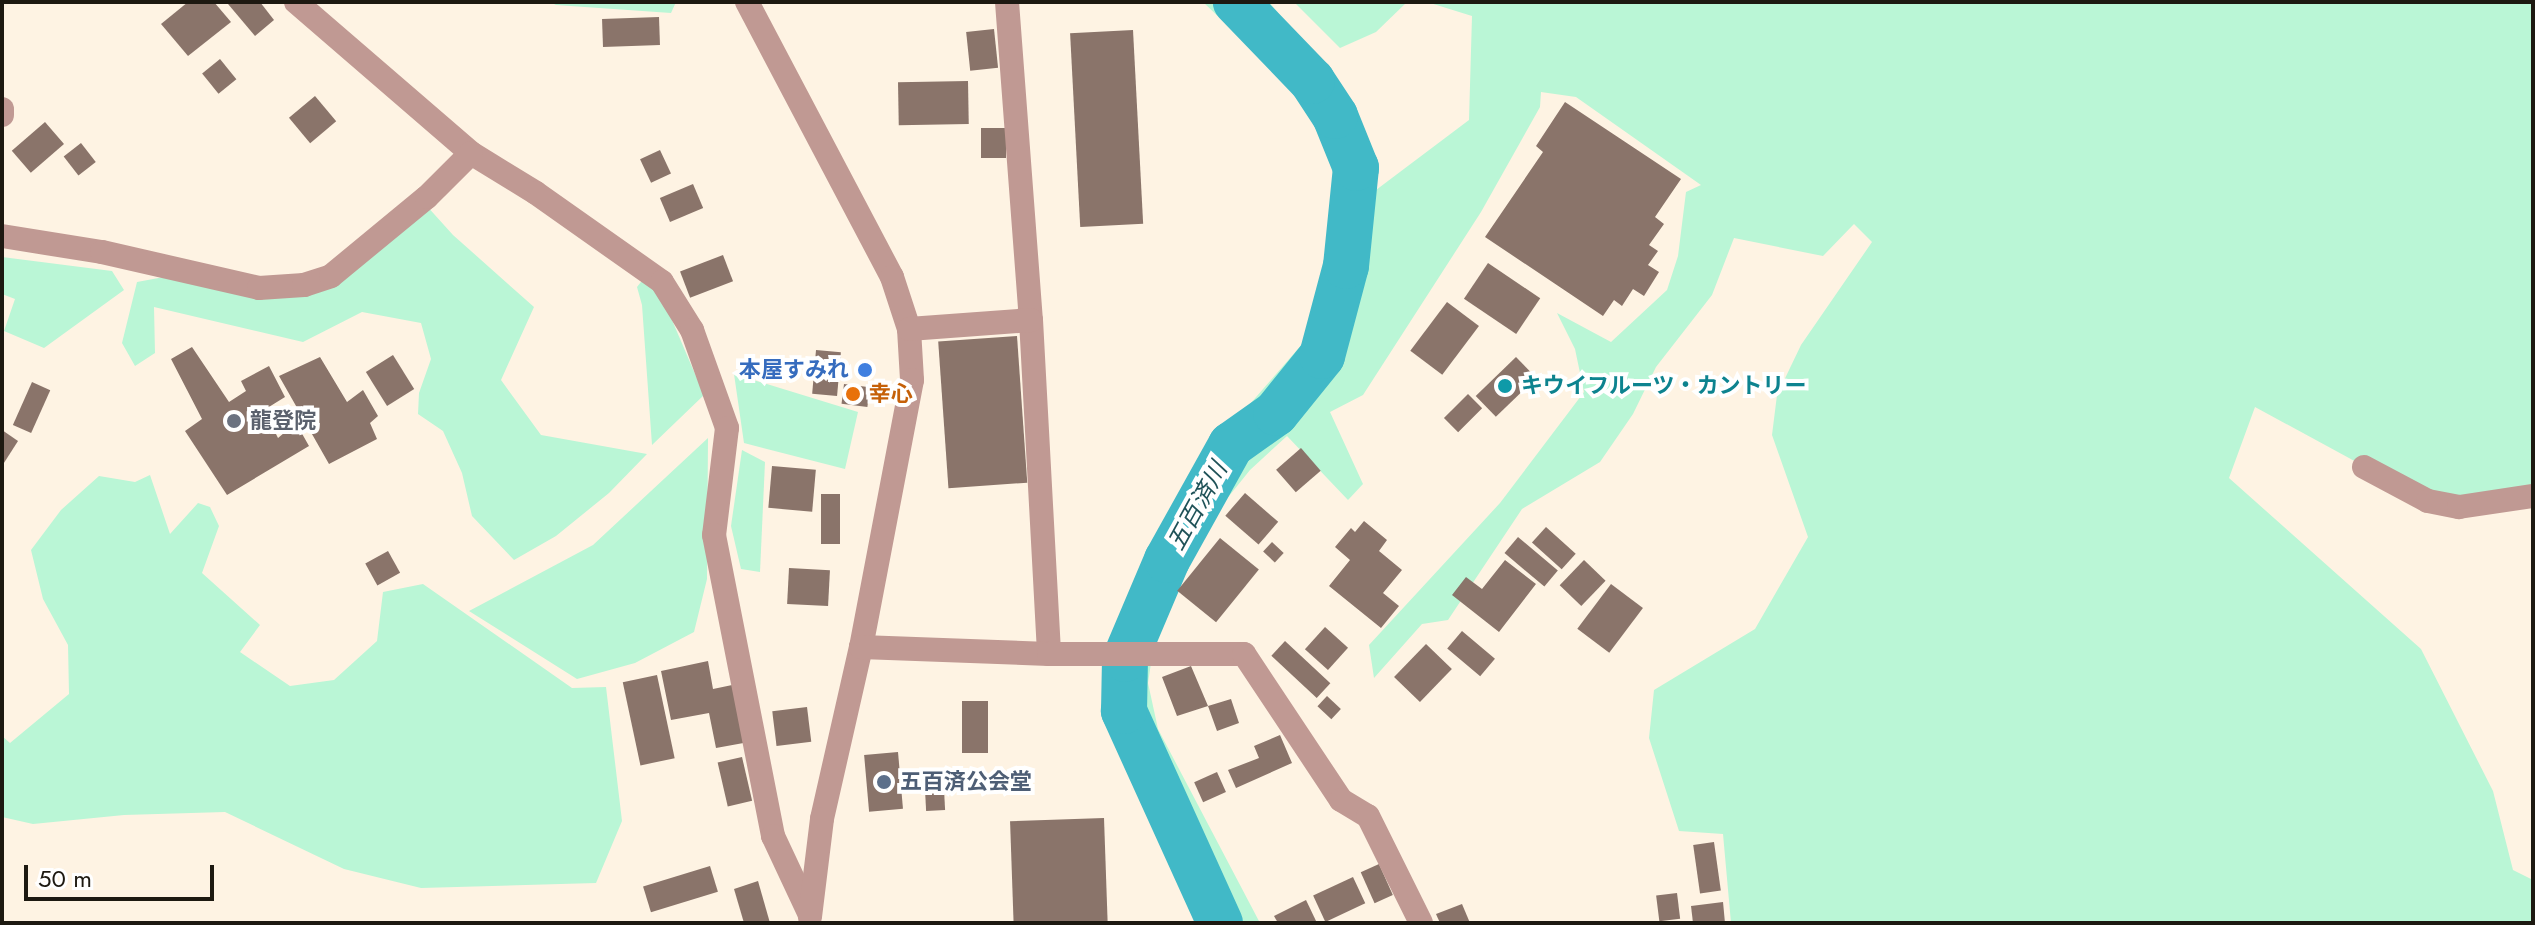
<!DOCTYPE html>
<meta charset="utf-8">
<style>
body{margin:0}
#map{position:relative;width:2535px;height:925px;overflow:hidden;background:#fef3e3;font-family:Jost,"Noto Sans JP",sans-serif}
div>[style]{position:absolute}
.green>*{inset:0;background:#baf6d6}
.river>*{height:46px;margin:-23px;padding:0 23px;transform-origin:23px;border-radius:23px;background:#41b9c7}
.building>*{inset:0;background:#8a746a;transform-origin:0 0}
.minor>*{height:24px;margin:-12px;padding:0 12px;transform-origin:12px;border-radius:12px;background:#c09993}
.dots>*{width:22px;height:22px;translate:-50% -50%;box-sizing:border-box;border:4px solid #fff;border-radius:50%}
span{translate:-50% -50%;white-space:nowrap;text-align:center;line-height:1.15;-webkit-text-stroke:8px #fff;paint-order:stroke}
.shop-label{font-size:22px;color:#366cbe;font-weight:700}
.right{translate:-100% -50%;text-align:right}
.culture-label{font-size:22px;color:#0d838f;font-weight:700}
.left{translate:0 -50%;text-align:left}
.food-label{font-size:22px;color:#c56008;font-weight:700}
.worship-label{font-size:22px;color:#5b616d;font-weight:700}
.service-label{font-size:22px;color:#4e5e75;font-weight:700}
.water-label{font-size:24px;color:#1f5258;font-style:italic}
.frame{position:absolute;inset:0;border:4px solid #1d1911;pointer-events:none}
.scale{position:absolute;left:24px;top:865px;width:190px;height:36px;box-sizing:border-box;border:4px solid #1d1911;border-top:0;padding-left:10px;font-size:24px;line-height:28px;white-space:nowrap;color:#1d1911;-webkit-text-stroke:6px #fff;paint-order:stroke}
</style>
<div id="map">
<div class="green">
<i style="clip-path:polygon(550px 2px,676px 2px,671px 13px,556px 5px)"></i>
<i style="clip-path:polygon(1203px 2px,1269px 2px,1336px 82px,1376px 190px,1469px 120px,1472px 16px,1427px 2px,2533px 2px,2533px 495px,2428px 501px,2255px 407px,2229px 478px,2421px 649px,2493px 791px,2513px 870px,2533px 880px,2533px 923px,1731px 923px,1723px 834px,1679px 831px,1649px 738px,1654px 690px,1755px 629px,1808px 537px,1772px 435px,1777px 395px,1801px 345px,1872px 242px,1854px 224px,1823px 256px,1734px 238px,1712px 295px,1656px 367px,1633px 414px,1600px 462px,1522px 509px,1448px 620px,1422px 624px,1374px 678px,1369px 645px,1500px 503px,1584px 392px,1575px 349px,1557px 313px,1611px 342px,1667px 290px,1678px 256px,1686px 192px,1701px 185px,1576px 97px,1541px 92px,1540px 107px,1481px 212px,1363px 395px,1330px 412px,1363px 484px,1348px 500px,1287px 436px,1250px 470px,1164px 577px,1148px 683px,1158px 729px,1260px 923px,1206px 923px,1121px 726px,1115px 671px,1121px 627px,1134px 591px,1202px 459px,1317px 327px,1337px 253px,1340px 191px,1337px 156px,1298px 93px)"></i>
<i style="clip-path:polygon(1294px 2px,1407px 2px,1376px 32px,1340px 48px)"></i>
<i style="clip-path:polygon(425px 204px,453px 235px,534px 307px,501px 380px,541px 435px,647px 454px,609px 493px,556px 536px,514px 560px,472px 516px,462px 473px,443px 431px,418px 414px,419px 393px,431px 359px,421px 323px,362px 312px,303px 342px,154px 307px,155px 353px,135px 366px,122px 343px,137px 282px,180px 274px,304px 289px)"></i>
<i style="clip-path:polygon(2px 257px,112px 271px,124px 290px,44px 348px,4px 331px,15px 299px,2px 294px)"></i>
<i style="clip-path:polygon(644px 278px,666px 306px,704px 395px,652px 445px,642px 305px,637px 287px)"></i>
<i style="clip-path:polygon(734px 374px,858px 412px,845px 469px,744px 443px)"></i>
<i style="clip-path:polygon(708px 438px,707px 579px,694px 632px,635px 663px,577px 679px,469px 611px,593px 545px)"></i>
<i style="clip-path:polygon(742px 450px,765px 462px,760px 572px,741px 569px,731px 526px)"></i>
<i style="clip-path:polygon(150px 475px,170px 534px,198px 503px,210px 507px,219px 526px,202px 573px,260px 625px,240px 652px,290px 686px,334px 680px,377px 641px,383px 592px,423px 584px,572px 688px,606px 687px,622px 821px,596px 883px,421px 888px,344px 869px,225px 812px,124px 815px,33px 824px,2px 817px,2px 736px,10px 743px,69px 694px,68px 645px,43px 599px,31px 550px,61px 510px,99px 476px,135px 482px)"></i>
</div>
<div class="river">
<i style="left:1220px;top:923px;width:233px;rotate:-114.4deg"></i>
<i style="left:1124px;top:711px;width:52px;rotate:-88.9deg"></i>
<i style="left:1125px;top:659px;width:108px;rotate:-67deg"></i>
<i style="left:1167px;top:560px;width:132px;rotate:-60.9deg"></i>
<i style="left:1231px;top:445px;width:55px;rotate:-35.4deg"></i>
<i style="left:1276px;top:413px;width:73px;rotate:-51.1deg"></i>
<i style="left:1322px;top:356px;width:93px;rotate:-75.1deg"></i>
<i style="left:1346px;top:266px;width:99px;rotate:-84.2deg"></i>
<i style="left:1356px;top:168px;width:56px;rotate:-112deg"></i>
<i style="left:1335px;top:116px;width:42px;rotate:-123.3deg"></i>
<i style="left:1312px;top:81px;width:110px;rotate:-133.9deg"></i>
</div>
<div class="building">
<i style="clip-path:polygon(188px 2px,214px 2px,231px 22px,188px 56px,161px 24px)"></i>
<i style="clip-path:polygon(231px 2px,260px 2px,274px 20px,255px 36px,228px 4px)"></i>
<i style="left:659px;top:17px;width:28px;height:57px;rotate:88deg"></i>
<i style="left:994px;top:29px;width:39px;height:28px;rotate:84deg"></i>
<i style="left:1133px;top:30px;width:194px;height:63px;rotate:87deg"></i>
<i style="left:220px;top:59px;width:26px;height:23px;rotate:51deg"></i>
<i style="left:968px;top:81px;width:43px;height:70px;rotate:89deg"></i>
<i style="left:315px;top:96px;width:33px;height:34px;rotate:50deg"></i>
<i style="clip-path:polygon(1565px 102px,1681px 179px,1655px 217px,1664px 224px,1649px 245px,1658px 251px,1648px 265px,1659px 272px,1644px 296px,1633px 289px,1622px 306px,1614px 300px,1603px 316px,1485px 237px,1543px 152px,1536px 146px)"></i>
<i style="left:45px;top:122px;width:29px;height:44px;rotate:49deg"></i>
<i style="left:981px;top:128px;width:25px;height:30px"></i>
<i style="left:81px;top:143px;width:24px;height:22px;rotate:52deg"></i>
<i style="left:660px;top:150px;width:26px;height:22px;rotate:65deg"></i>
<i style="left:693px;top:184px;width:26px;height:36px;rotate:67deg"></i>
<i style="left:723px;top:255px;width:28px;height:46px;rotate:69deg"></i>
<i style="left:1488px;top:263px;width:63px;height:43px;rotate:34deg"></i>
<i style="left:1447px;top:302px;width:40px;height:61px;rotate:37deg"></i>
<i style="left:1017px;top:336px;width:147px;height:79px;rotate:86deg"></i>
<i style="clip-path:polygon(192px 347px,229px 402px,246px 391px,241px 381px,269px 366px,285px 397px,264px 410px,278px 438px,296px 423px,309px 446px,227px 495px,185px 431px,202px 419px,171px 359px)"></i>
<i style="left:816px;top:350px;width:25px;height:44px;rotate:5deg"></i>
<i style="left:393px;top:355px;width:40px;height:32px;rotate:58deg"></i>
<i style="clip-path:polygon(320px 357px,347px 402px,363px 390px,378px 416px,370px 423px,377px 439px,329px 464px,279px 376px)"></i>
<i style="left:1516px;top:357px;width:29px;height:56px;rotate:46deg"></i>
<i style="left:32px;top:382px;width:20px;height:47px;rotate:24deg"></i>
<i style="left:844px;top:384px;width:26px;height:20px;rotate:7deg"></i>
<i style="left:1468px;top:394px;width:20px;height:34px;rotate:45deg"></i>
<i style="clip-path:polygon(2px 430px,18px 441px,2px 466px)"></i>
<i style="left:1301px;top:448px;width:30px;height:33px;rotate:49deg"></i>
<i style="left:772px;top:466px;width:44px;height:42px;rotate:5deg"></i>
<i style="left:1245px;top:493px;width:44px;height:30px;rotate:41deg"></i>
<i style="left:821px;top:494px;width:19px;height:50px"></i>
<i style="clip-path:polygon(1364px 521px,1387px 540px,1379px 551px,1402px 570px,1383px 593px,1399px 606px,1381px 628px,1329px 586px,1350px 560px,1335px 547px,1351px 528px,1355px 532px)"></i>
<i style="left:1546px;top:527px;width:40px;height:21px;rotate:42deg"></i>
<i style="left:1518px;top:537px;width:52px;height:21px;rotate:40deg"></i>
<i style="left:1220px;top:538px;width:50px;height:68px;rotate:39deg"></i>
<i style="left:1272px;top:542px;width:16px;height:13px;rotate:43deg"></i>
<i style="left:388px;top:551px;width:25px;height:26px;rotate:61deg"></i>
<i style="clip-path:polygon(1505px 560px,1536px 584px,1499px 632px,1452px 595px,1466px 577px,1482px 589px)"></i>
<i style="left:1584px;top:560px;width:30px;height:35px;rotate:44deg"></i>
<i style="left:789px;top:568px;width:41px;height:36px;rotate:3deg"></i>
<i style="left:1611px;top:584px;width:40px;height:56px;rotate:37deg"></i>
<i style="left:1325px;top:627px;width:31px;height:30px;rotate:42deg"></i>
<i style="left:1462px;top:631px;width:43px;height:23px;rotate:40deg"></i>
<i style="left:1285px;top:641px;width:62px;height:20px;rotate:43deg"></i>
<i style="left:1426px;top:644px;width:36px;height:46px;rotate:44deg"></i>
<i style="clip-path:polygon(708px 661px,713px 689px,737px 684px,749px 742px,716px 748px,709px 713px,671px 720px,661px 671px)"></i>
<i style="clip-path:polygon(1191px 666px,1208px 706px,1231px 699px,1239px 723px,1217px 731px,1208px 706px,1177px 716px,1162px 677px)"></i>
<i style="left:657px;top:675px;width:85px;height:35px;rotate:78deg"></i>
<i style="left:1327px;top:696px;width:19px;height:14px;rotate:43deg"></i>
<i style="left:962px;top:701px;width:26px;height:52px"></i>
<i style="left:807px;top:707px;width:35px;height:35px;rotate:83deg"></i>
<i style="clip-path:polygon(1280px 735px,1292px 763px,1236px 788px,1228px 770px,1259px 758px,1254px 746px)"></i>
<i style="left:898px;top:752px;width:57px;height:34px;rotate:85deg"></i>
<i style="left:742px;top:757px;width:45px;height:25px;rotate:77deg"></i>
<i style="left:1217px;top:772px;width:22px;height:25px;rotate:66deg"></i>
<i style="left:944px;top:789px;width:21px;height:19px;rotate:87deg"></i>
<i style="left:1104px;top:818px;width:105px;height:94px;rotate:88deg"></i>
<i style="left:1714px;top:842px;width:49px;height:21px;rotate:82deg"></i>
<i style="left:1379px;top:864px;width:34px;height:20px;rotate:66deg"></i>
<i style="left:710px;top:866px;width:27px;height:70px;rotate:73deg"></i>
<i style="left:1353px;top:877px;width:29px;height:44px;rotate:65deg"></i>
<i style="clip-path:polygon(758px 881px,770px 923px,744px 923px,734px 889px)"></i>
<i style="left:1677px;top:893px;width:26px;height:21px;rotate:83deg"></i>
<i style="clip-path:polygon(1306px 900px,1317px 923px,1278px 923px,1274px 916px)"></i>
<i style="clip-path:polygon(1723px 902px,1725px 923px,1693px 923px,1691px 906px)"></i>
<i style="clip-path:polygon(1462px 904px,1470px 923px,1440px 923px,1436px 914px)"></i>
</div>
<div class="minor">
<i style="left:296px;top:2px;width:231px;rotate:40.8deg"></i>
<i style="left:471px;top:153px;width:76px;rotate:31.6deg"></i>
<i style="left:536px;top:193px;width:154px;rotate:35.2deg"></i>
<i style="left:662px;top:282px;width:57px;rotate:58deg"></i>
<i style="left:692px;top:330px;width:104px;rotate:70.3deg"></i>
<i style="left:727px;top:428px;width:108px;rotate:96.9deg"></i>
<i style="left:714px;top:535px;width:307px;rotate:78.9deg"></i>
<i style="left:773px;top:836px;width:87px;rotate:64.9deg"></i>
<i style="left:747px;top:2px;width:311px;rotate:62.2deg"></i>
<i style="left:892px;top:277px;width:55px;rotate:71.9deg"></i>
<i style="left:909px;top:329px;width:51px;rotate:86.6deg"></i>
<i style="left:912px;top:380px;width:272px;rotate:100.8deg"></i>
<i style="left:861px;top:647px;width:176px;rotate:102.8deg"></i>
<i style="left:822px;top:819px;width:99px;rotate:97deg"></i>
<i style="left:1007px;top:2px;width:319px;rotate:85.7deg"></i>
<i style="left:1031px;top:320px;width:334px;rotate:86.9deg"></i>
<i style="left:2px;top:109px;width:6px;rotate:90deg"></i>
<i style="left:2px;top:236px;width:101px;rotate:9.1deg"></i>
<i style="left:102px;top:252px;width:161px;rotate:12.9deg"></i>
<i style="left:259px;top:288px;width:45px;rotate:-3.8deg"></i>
<i style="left:304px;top:285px;width:28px;rotate:-18deg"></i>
<i style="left:331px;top:276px;width:124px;rotate:-39.5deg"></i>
<i style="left:427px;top:197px;width:62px;rotate:-45deg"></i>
<i style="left:909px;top:329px;width:122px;rotate:-4.2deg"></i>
<i style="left:2364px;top:467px;width:72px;rotate:28deg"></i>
<i style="left:2428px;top:501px;width:32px;rotate:11deg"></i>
<i style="left:2459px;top:507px;width:75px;rotate:-8.5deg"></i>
<i style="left:861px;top:647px;width:188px;rotate:2.1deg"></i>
<i style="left:1049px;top:654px;width:195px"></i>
<i style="left:1244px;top:654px;width:175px;rotate:56.4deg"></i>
<i style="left:1341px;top:800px;width:31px;rotate:31deg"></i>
<i style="left:1368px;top:816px;width:119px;rotate:63.6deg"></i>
</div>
<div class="dots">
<i style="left:865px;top:370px;background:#3f7fe0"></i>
<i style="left:1505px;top:386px;background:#0f9aa8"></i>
<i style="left:853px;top:394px;background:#e8710a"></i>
<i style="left:234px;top:421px;background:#6b7280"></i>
<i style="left:884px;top:782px;background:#5c6f8a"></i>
</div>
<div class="shop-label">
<span class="right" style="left:849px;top:370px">本屋すみれ</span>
</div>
<div class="culture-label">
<span class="left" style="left:1521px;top:386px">キウイフルーツ・カントリー</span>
</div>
<div class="food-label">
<span class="left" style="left:869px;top:394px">幸心</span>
</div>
<div class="worship-label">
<span class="left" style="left:250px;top:421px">龍登院</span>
</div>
<div class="service-label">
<span class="left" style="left:900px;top:782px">五百済公会堂</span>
</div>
<div class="water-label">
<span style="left:1197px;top:506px;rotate:-61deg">五百済川</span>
</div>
<div class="frame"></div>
<div class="scale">50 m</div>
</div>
